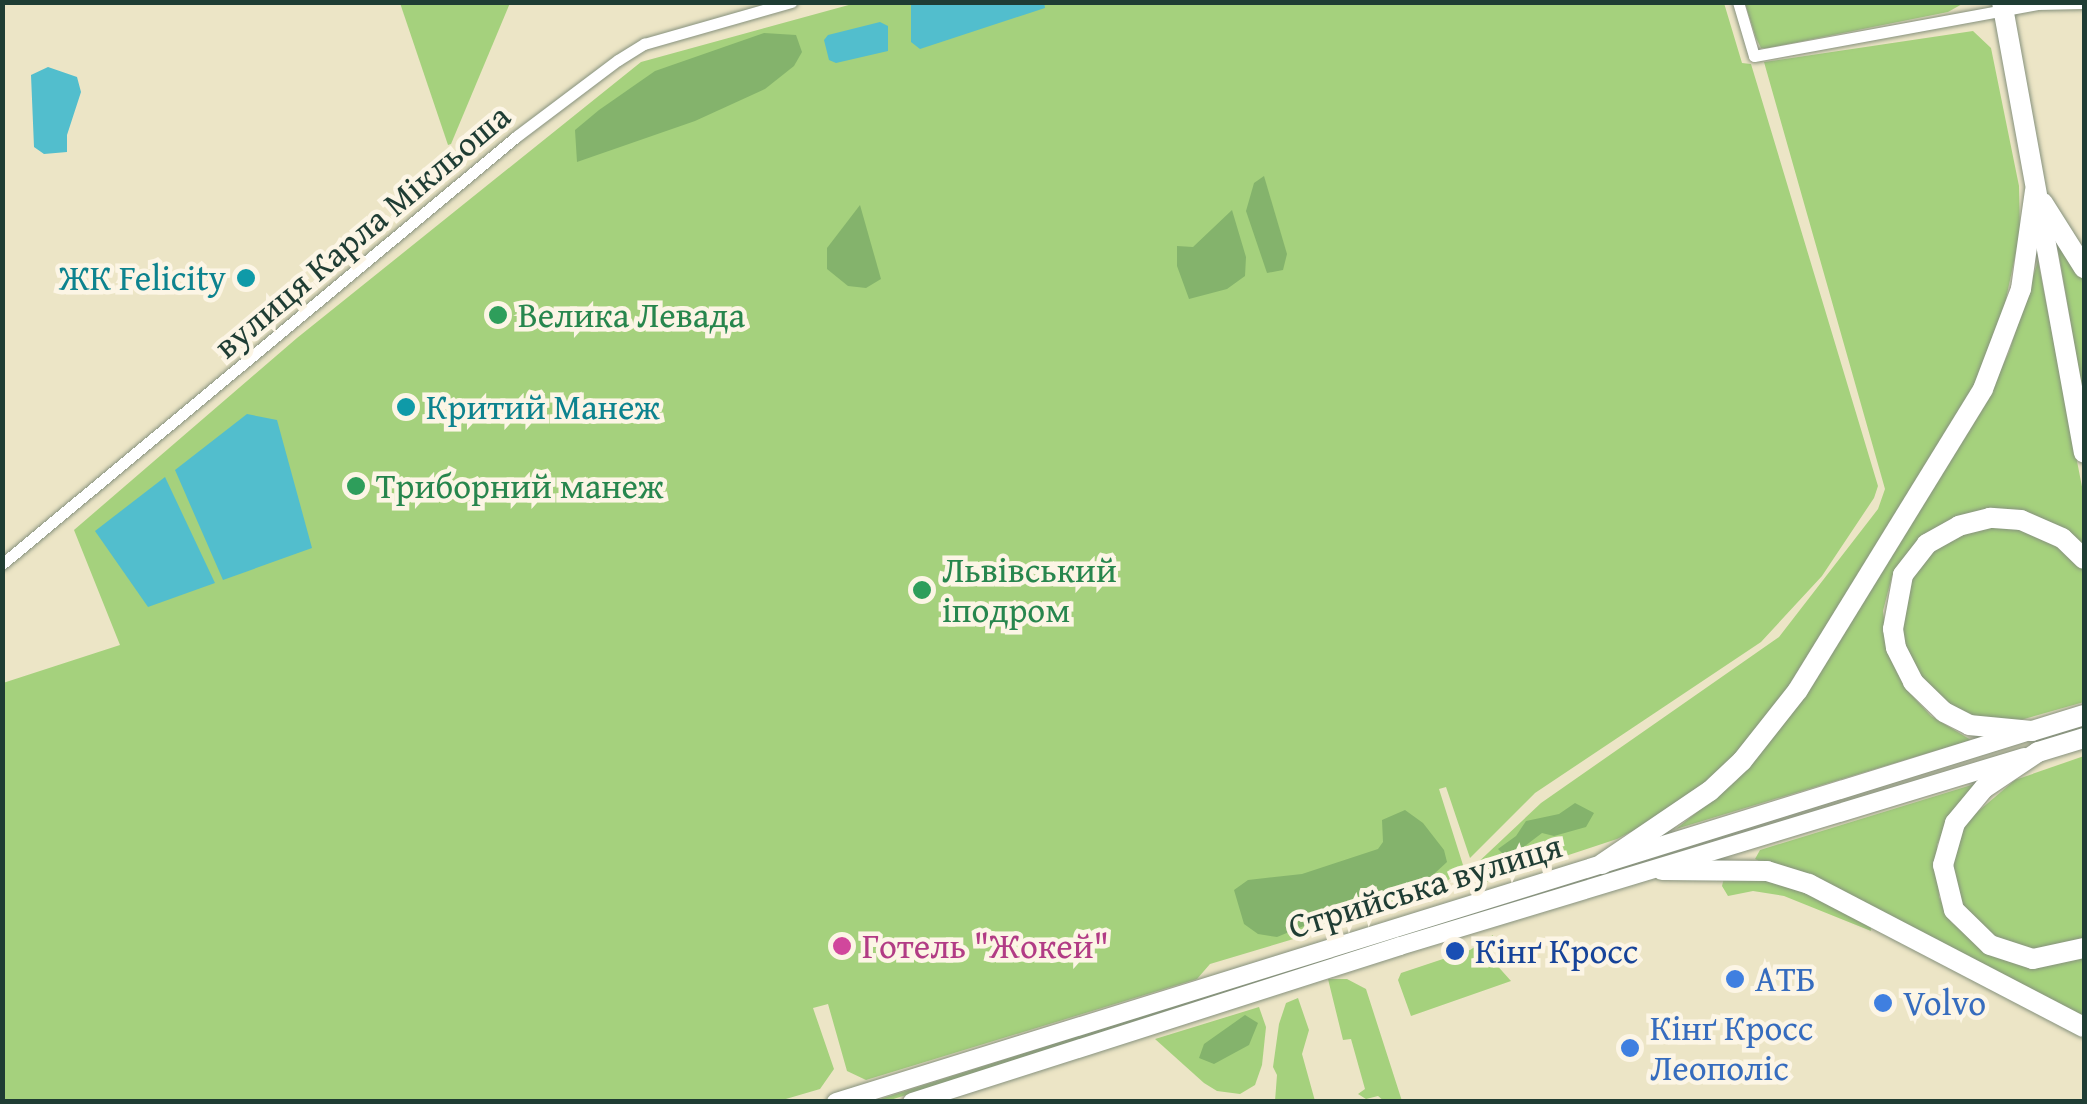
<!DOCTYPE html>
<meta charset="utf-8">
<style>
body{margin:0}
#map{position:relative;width:2087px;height:1104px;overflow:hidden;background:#ece5c6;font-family:"Gentium Book Plus",serif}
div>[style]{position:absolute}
.green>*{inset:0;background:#a5d17d}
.forest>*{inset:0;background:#84b36c}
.water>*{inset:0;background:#52becd}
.roads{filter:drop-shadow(0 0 2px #86917d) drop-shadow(0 0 2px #86917d)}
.street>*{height:11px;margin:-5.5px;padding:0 5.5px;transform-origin:5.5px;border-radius:5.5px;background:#fff}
.primary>*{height:18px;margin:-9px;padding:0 9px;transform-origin:9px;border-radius:9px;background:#fff}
.highway>*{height:20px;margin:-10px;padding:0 10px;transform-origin:10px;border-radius:10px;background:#fff}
.dots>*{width:28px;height:28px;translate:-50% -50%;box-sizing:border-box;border:5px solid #fcf5e5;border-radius:50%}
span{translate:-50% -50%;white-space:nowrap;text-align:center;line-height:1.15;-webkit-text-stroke:9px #fcf5e5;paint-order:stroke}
.street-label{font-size:35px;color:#1f3d34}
.culture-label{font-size:35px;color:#0d838f}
.right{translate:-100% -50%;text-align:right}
.left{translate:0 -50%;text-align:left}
.leisure-label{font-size:35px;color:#27864d}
.hotel-label{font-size:35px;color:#b23c85}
.transit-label{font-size:35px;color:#164399}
.shop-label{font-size:35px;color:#366cbe}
.frame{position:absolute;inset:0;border:5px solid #1f3d34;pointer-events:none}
</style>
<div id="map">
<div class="green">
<i style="clip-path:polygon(400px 3px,510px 3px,451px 144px,448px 145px)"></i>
<i style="clip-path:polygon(856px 3px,1724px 3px,1742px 63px,1751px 64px,1878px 486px,1874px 498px,1822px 576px,1761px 642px,1535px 793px,1470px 858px,1446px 787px,1439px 789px,1463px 865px,1431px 898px,1210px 964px,1197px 979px,866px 1080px,847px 1071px,828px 1004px,813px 1008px,834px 1069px,820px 1089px,779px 1101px,3px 1101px,3px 683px,120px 645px,74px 530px,297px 338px,641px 62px)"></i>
<i style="clip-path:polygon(1745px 3px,1964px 3px,1948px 12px,1768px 48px,1761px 48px,1756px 38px)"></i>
<i style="clip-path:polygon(1973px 31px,1991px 48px,2019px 186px,2020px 233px,1996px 346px,1976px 386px,1776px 706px,1738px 756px,1675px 809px,1617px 839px,1478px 885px,1472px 868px,1541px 803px,1779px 637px,1878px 509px,1885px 489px,1764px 62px)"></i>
<i style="clip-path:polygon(2056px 238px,2084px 281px,2084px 400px)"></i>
<i style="clip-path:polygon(2038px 261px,2084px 497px,2084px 550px,2060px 528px,2022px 511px,1920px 538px,1892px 576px,1883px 611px,1888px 652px,1905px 688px,1931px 716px,1971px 740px,1676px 829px,1737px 780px,1796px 706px,1985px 403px,2009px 352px)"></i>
<i style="clip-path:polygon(2003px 525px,2036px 534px,2067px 552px,2084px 570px,2084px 702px,2017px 721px,1979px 720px,1947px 705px,1911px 667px,1902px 632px,1914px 569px,1954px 534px)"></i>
<i style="clip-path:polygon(2084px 756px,2084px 941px,2033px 952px,1993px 939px,1966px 915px,1951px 862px,1962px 825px,2015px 780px)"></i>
<i style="clip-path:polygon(1978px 783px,1947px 821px,1937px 845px,1939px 897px,1951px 922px,1993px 955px,2044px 966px,2084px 956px,2084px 1019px,1755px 859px,1760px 850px)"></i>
<i style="clip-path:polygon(1725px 874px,1768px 877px,1870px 920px,1871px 931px,1784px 896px,1753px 891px,1728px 896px,1722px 886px)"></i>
<i style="clip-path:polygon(1493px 935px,1494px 962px,1511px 981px,1411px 1016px,1398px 980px,1401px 973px,1470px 950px)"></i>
<i style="clip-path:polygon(1338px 954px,1343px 955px,1340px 960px,887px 1101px,871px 1102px)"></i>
<i style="clip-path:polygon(1328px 979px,1347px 979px,1366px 989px,1402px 1101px,1384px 1101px,1378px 1096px,1366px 1099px,1358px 1094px,1365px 1089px,1351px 1039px,1343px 1040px)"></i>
<i style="clip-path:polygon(1298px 998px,1309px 1030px,1302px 1054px,1315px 1101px,1275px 1101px,1277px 1075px,1273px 1067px,1279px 1024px,1286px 1003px)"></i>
<i style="clip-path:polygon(1259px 1007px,1266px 1027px,1262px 1065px,1255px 1085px,1240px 1094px,1217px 1091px,1204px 1083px,1155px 1039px)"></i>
</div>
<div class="forest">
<i style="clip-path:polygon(764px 33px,796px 35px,802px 52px,794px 66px,765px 89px,695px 121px,577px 162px,575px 130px,599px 110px,655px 71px)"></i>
<i style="clip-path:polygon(1264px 176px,1287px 254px,1283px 270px,1267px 273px,1246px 211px,1254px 183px)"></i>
<i style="clip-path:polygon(860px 205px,881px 279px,866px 288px,848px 286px,827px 269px,827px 248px)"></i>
<i style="clip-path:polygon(1232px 210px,1246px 257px,1245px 276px,1227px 289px,1189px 299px,1177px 266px,1177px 246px,1193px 247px)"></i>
<i style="clip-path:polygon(1575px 803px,1594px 813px,1586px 827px,1554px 836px,1542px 833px,1508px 859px,1498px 849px,1516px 836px,1526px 821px,1559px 814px)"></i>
<i style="clip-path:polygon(1405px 810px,1423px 823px,1444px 850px,1447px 862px,1422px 885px,1378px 906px,1333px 914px,1277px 937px,1258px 934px,1244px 924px,1234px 890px,1248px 880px,1302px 874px,1378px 849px,1383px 842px,1382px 820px)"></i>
<i style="clip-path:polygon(1245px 1015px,1258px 1023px,1249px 1045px,1214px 1064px,1199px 1058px,1204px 1044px)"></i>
</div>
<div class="water">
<i style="clip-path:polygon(911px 3px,1044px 2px,1045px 8px,920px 49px,911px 42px)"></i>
<i style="clip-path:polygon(880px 22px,888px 26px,888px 51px,836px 63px,829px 60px,824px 40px,828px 35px)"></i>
<i style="clip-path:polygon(48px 67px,77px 77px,81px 92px,67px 135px,67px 152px,44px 154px,34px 147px,31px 75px)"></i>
<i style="clip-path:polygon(247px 414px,277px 420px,312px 548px,223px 580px,175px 470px)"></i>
<i style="clip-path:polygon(165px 477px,215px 583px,148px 607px,95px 531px)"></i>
</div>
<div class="roads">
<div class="street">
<i style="left:1738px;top:2px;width:56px;rotate:73.5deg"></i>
<i style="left:1754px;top:56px;width:288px;rotate:-10.4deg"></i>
<i style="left:2037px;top:4px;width:47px;rotate:-1.2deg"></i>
<i style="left:2px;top:564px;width:670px;rotate:-39.73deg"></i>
<i style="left:517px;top:136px;width:126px;rotate:-37deg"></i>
<i style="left:618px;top:60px;width:31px;rotate:-32deg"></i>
<i style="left:644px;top:44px;width:153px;rotate:-15.9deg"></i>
</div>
<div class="primary">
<i style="left:836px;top:1102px;width:1247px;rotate:-17.26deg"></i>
<i style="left:912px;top:1102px;width:512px;rotate:-17.73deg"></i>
<i style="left:1400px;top:946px;width:652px;rotate:-16.85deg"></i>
</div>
<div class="highway">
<i style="left:2002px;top:2px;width:458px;rotate:79.7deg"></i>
<i style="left:2043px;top:203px;width:77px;rotate:57.8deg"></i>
<i style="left:2084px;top:559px;width:30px;rotate:-136deg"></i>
<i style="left:2062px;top:538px;width:45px;rotate:-156.3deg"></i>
<i style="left:2021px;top:520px;width:31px;rotate:-176deg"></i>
<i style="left:1990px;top:518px;width:32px;rotate:166deg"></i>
<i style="left:1959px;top:526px;width:37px;rotate:151deg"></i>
<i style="left:1927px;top:544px;width:39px;rotate:128deg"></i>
<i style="left:1903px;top:575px;width:55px;rotate:100.5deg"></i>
<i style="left:1893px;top:629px;width:19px;rotate:81deg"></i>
<i style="left:1896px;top:648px;width:38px;rotate:63deg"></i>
<i style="left:1913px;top:682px;width:43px;rotate:44.1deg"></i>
<i style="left:1944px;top:712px;width:28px;rotate:27deg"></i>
<i style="left:1969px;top:725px;width:63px;rotate:5.4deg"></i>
<i style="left:2032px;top:731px;width:54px;rotate:-17.1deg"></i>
<i style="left:2084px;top:738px;width:48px;rotate:163.1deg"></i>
<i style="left:2038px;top:752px;width:65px;rotate:146.3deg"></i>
<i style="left:1984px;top:788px;width:45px;rotate:129.6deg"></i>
<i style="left:1955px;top:823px;width:44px;rotate:105.9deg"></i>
<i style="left:1943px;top:865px;width:46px;rotate:76.3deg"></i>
<i style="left:1954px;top:910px;width:50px;rotate:44.2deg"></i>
<i style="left:1990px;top:945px;width:45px;rotate:18deg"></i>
<i style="left:2033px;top:959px;width:52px;rotate:-12.2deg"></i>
<i style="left:1602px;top:864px;width:130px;rotate:-34.1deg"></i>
<i style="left:1710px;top:791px;width:44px;rotate:-43.2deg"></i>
<i style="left:1742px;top:761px;width:90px;rotate:-51.7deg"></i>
<i style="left:1798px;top:690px;width:353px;rotate:-58.4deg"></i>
<i style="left:1983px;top:389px;width:107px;rotate:-69.2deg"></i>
<i style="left:2021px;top:289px;width:99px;rotate:-81.9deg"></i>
<i style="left:1662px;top:870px;width:105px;rotate:0.5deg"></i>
<i style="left:1767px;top:871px;width:44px;rotate:17.2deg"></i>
<i style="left:1809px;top:884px;width:310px;rotate:27.5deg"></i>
</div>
</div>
<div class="dots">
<i style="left:246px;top:278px;background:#0f9aa8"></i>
<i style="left:498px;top:315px;background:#2e9e5b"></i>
<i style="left:406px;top:407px;background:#0f9aa8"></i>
<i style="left:356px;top:486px;background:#2e9e5b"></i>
<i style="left:922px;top:590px;background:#2e9e5b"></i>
<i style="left:842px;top:946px;background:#d1479c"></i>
<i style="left:1455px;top:951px;background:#1a4fb4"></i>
<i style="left:1735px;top:979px;background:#3f7fe0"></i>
<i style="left:1883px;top:1003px;background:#3f7fe0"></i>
<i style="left:1630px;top:1048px;background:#3f7fe0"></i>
</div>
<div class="street-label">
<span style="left:362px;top:231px;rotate:-40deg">вулиця Карла Мікльоша</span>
<span style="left:1425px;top:886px;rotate:-17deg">Стрийська вулиця</span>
</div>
<div class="culture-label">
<span class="right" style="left:226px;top:278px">ЖК Felicity</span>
<span class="left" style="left:426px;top:407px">Критий Манеж</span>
</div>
<div class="leisure-label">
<span class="left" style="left:518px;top:315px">Велика Левада</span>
<span class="left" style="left:376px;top:486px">Триборний манеж</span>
<span class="left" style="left:942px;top:590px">Львівський<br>іподром</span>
</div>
<div class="hotel-label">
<span class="left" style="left:862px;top:946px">Готель "Жокей"</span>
</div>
<div class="transit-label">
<span class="left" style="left:1475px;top:951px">Кінґ Кросс</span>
</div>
<div class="shop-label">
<span class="left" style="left:1755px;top:979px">АТБ</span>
<span class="left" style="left:1903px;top:1003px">Volvo</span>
<span class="left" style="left:1650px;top:1048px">Кінґ Кросс<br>Леополіс</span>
</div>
<div class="frame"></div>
</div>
